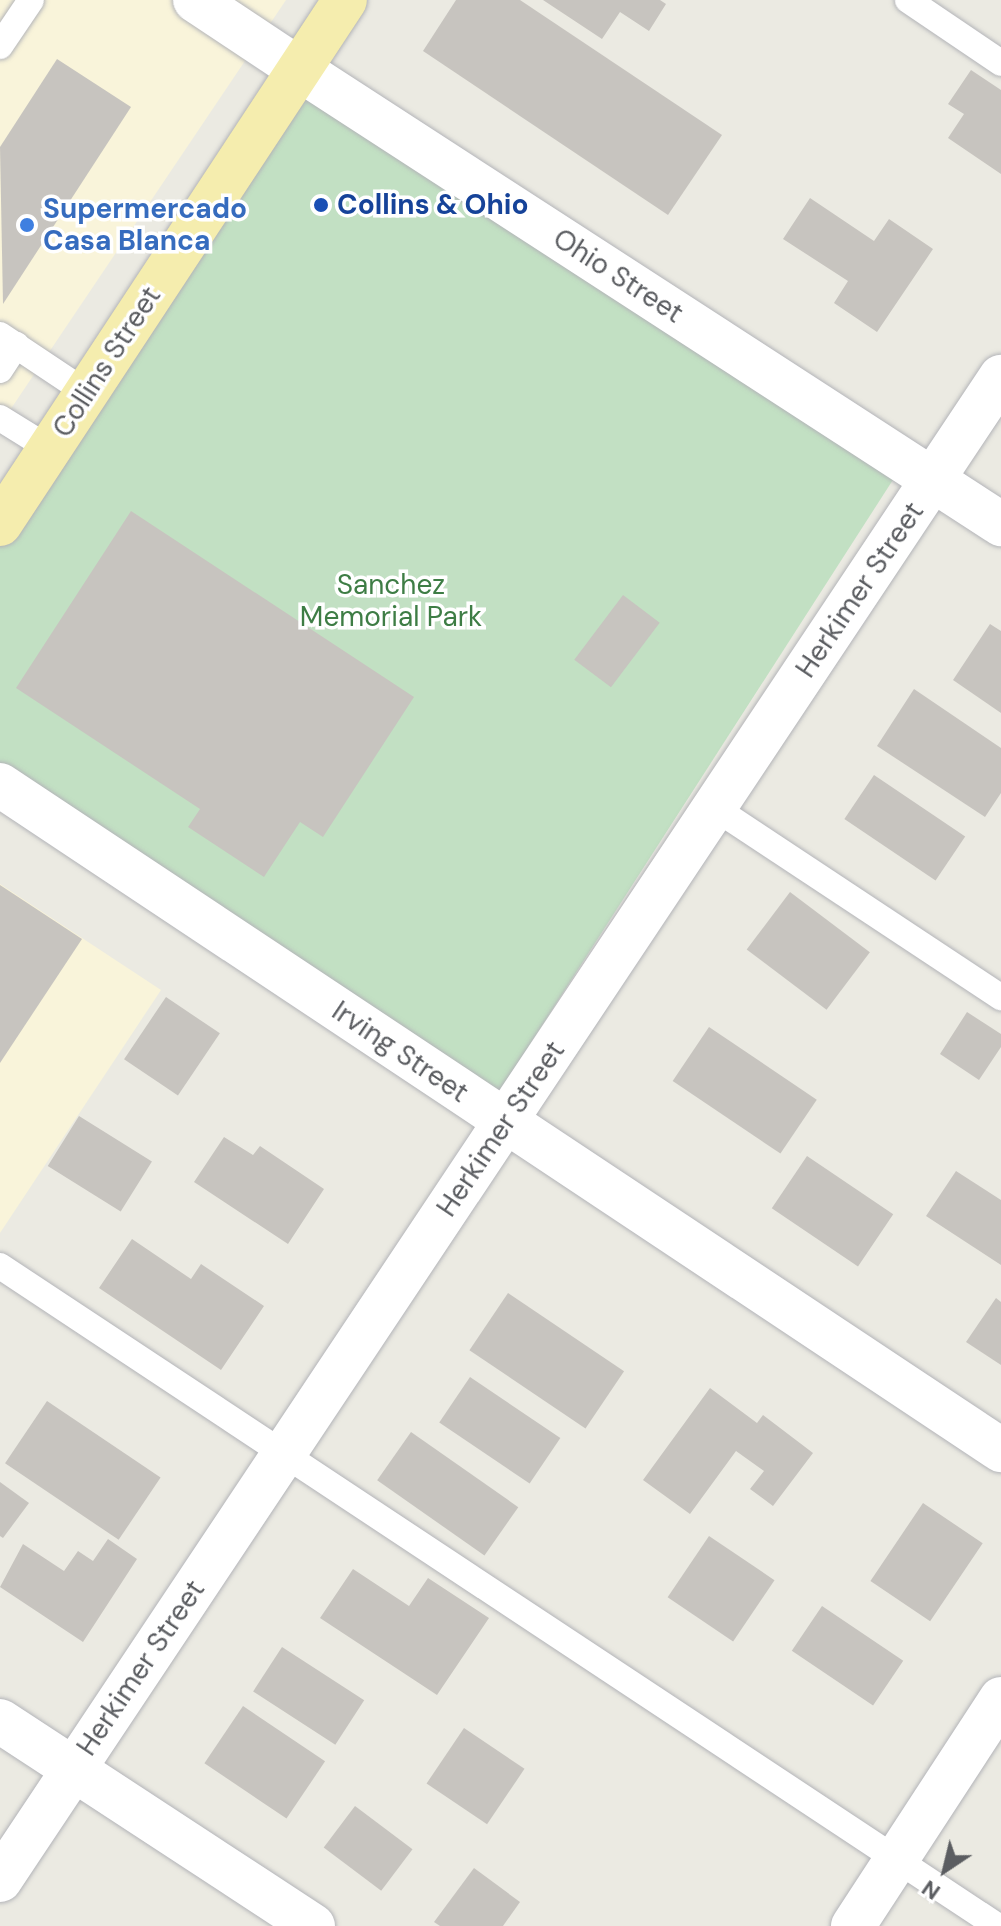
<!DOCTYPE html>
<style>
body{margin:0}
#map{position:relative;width:1001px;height:1926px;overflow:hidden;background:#ebeae2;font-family:"DM Sans",sans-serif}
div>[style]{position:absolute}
.commercial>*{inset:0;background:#f9f4da}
.green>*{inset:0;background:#c2e0c3}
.building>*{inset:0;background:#c7c4bf;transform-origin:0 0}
.roads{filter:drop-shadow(0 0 2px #b3b4b8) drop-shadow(0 0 2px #b3b4b8)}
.lane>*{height:26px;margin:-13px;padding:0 13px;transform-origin:13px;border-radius:13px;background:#fff}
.street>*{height:44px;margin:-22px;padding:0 22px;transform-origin:22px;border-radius:22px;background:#fff}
.secondary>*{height:44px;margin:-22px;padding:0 22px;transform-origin:22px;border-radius:22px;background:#fff}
.primary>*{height:44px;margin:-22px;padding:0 22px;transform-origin:22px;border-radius:22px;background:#f5edae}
.dots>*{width:22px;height:22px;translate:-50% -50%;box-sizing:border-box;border:4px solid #fff;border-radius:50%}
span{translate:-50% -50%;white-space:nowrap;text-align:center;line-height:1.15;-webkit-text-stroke:7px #fff;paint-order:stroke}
.transit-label{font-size:28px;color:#164399;font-weight:700}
.left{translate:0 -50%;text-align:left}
.shop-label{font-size:28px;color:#366cbe;font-weight:700}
.street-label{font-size:28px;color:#5b5d61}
.park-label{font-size:28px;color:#3e7d45}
.north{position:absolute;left:905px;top:1830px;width:80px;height:80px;-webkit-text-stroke:6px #fff;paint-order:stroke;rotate:215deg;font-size:22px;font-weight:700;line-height:32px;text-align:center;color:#5b5d61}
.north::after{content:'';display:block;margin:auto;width:28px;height:36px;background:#5b5d61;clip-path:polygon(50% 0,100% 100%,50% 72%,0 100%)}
</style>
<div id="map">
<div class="commercial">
<i style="clip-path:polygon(0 0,286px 0,0 425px)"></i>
<i style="clip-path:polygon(0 884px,161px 990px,0 1233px)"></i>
</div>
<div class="green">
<i style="clip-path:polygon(307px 92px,898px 472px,496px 1097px,0 773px,0 544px)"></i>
</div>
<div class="building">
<i style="clip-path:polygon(456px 0,520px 0,722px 135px,668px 215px,423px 51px)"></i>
<i style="clip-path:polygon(543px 0,660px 0,666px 4px,649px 31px,620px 12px,602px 39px)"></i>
<i style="clip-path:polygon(57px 59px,131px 107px,3px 304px,0 147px)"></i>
<i style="clip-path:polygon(971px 70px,1001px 90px,1001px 174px,948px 138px,964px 114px,948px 104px)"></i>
<i style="clip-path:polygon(810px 198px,874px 241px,889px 219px,933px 249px,877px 332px,834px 303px,848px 281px,783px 239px)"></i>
<i style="clip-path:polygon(131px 511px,414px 697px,323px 837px,300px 822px,264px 877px,188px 827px,200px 809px,16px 688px)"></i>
<i style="left:623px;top:595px;width:46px;height:81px;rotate:37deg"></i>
<i style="clip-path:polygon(990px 624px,1001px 631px,1001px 713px,953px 680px)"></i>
<i style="clip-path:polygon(914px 689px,1001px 748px,1001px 793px,985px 817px,877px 746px)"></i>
<i style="left:874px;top:775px;width:110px;height:53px;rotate:34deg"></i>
<i style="clip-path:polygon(0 885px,82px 939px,0 1063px)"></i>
<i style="left:790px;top:892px;width:100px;height:72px;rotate:37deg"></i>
<i style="left:166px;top:997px;width:65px;height:75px;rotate:34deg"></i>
<i style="clip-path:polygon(967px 1012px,1001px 1034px,1001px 1047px,979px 1080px,940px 1054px)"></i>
<i style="left:709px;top:1027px;width:130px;height:65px;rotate:34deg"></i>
<i style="left:79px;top:1116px;width:86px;height:59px;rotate:32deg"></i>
<i style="clip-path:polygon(224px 1137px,253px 1155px,260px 1146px,324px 1189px,288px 1244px,194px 1182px)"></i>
<i style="left:807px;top:1156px;width:104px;height:63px;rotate:34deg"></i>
<i style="clip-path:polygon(956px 1171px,1001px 1200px,1001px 1265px,926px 1216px)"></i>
<i style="clip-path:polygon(132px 1239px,191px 1279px,201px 1264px,264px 1306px,221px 1370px,99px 1288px)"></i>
<i style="left:508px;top:1293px;width:140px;height:69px;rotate:34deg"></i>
<i style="clip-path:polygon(996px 1298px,1001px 1302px,1001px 1365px,966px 1342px)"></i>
<i style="left:470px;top:1377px;width:109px;height:55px;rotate:34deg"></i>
<i style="clip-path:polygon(710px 1388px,757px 1423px,763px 1415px,813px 1453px,773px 1506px,750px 1489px,764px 1471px,736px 1451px,690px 1514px,643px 1480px)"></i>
<i style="left:47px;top:1401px;width:137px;height:75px;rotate:34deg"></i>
<i style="left:411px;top:1432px;width:131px;height:59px;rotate:35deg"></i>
<i style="clip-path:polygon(0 1482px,29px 1503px,3px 1538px,0 1536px)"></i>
<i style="left:923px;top:1503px;width:72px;height:94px;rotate:34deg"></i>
<i style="left:709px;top:1536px;width:79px;height:74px;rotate:34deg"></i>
<i style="clip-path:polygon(108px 1539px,137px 1559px,83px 1642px,0 1587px,23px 1544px,64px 1571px,78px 1551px,93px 1561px)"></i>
<i style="clip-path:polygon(353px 1569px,409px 1606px,428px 1578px,489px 1618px,437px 1695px,320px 1618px)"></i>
<i style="left:822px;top:1606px;width:98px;height:54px;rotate:34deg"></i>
<i style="left:282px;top:1647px;width:98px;height:53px;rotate:33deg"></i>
<i style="left:243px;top:1706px;width:99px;height:69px;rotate:34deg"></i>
<i style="left:464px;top:1728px;width:73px;height:67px;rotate:34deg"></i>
<i style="left:355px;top:1806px;width:72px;height:52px;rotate:37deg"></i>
<i style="clip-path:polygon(474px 1868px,520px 1902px,503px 1926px,440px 1926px,434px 1922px)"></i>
</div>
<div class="roads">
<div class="lane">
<i style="left:908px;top:0;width:112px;rotate:34.1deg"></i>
<i style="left:0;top:46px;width:55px;rotate:-56deg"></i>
<i style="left:0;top:335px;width:105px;rotate:33.7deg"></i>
<i style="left:0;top:370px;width:30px;rotate:-57deg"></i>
<i style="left:0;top:418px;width:59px;rotate:31.8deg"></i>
<i style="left:715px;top:808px;width:343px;rotate:33.5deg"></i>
<i style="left:0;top:1266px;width:1196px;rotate:33.5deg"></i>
</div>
<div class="street">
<i style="left:195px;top:0;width:125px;rotate:33.6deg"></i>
<i style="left:0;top:785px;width:1202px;rotate:33.6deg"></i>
<i style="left:0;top:1721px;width:374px;rotate:33.2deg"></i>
<i style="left:0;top:1880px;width:1806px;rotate:-56.34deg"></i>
<i style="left:853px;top:1926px;width:271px;rotate:-56.9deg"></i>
</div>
<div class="secondary">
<i style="left:299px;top:69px;width:837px;rotate:32.95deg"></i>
</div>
<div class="primary">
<i style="left:0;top:524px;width:627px;rotate:-56.64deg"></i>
</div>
</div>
<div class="dots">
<i style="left:321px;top:205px;background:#1a4fb4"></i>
<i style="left:27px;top:225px;background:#3f7fe0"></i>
</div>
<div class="transit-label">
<span class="left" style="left:337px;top:205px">Collins &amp; Ohio</span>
</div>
<div class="shop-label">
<span class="left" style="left:43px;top:225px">Supermercado<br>Casa Blanca</span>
</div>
<div class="street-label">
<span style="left:618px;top:276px;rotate:33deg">Ohio Street</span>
<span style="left:107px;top:362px;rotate:-57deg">Collins Street</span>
<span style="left:860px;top:590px;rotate:-56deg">Herkimer Street</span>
<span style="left:400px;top:1052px;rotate:34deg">Irving Street</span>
<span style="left:501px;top:1129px;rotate:-56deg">Herkimer Street</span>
<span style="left:141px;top:1668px;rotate:-56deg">Herkimer Street</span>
</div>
<div class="park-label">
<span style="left:391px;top:601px">Sanchez<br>Memorial Park</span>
</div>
<div class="north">N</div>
</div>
